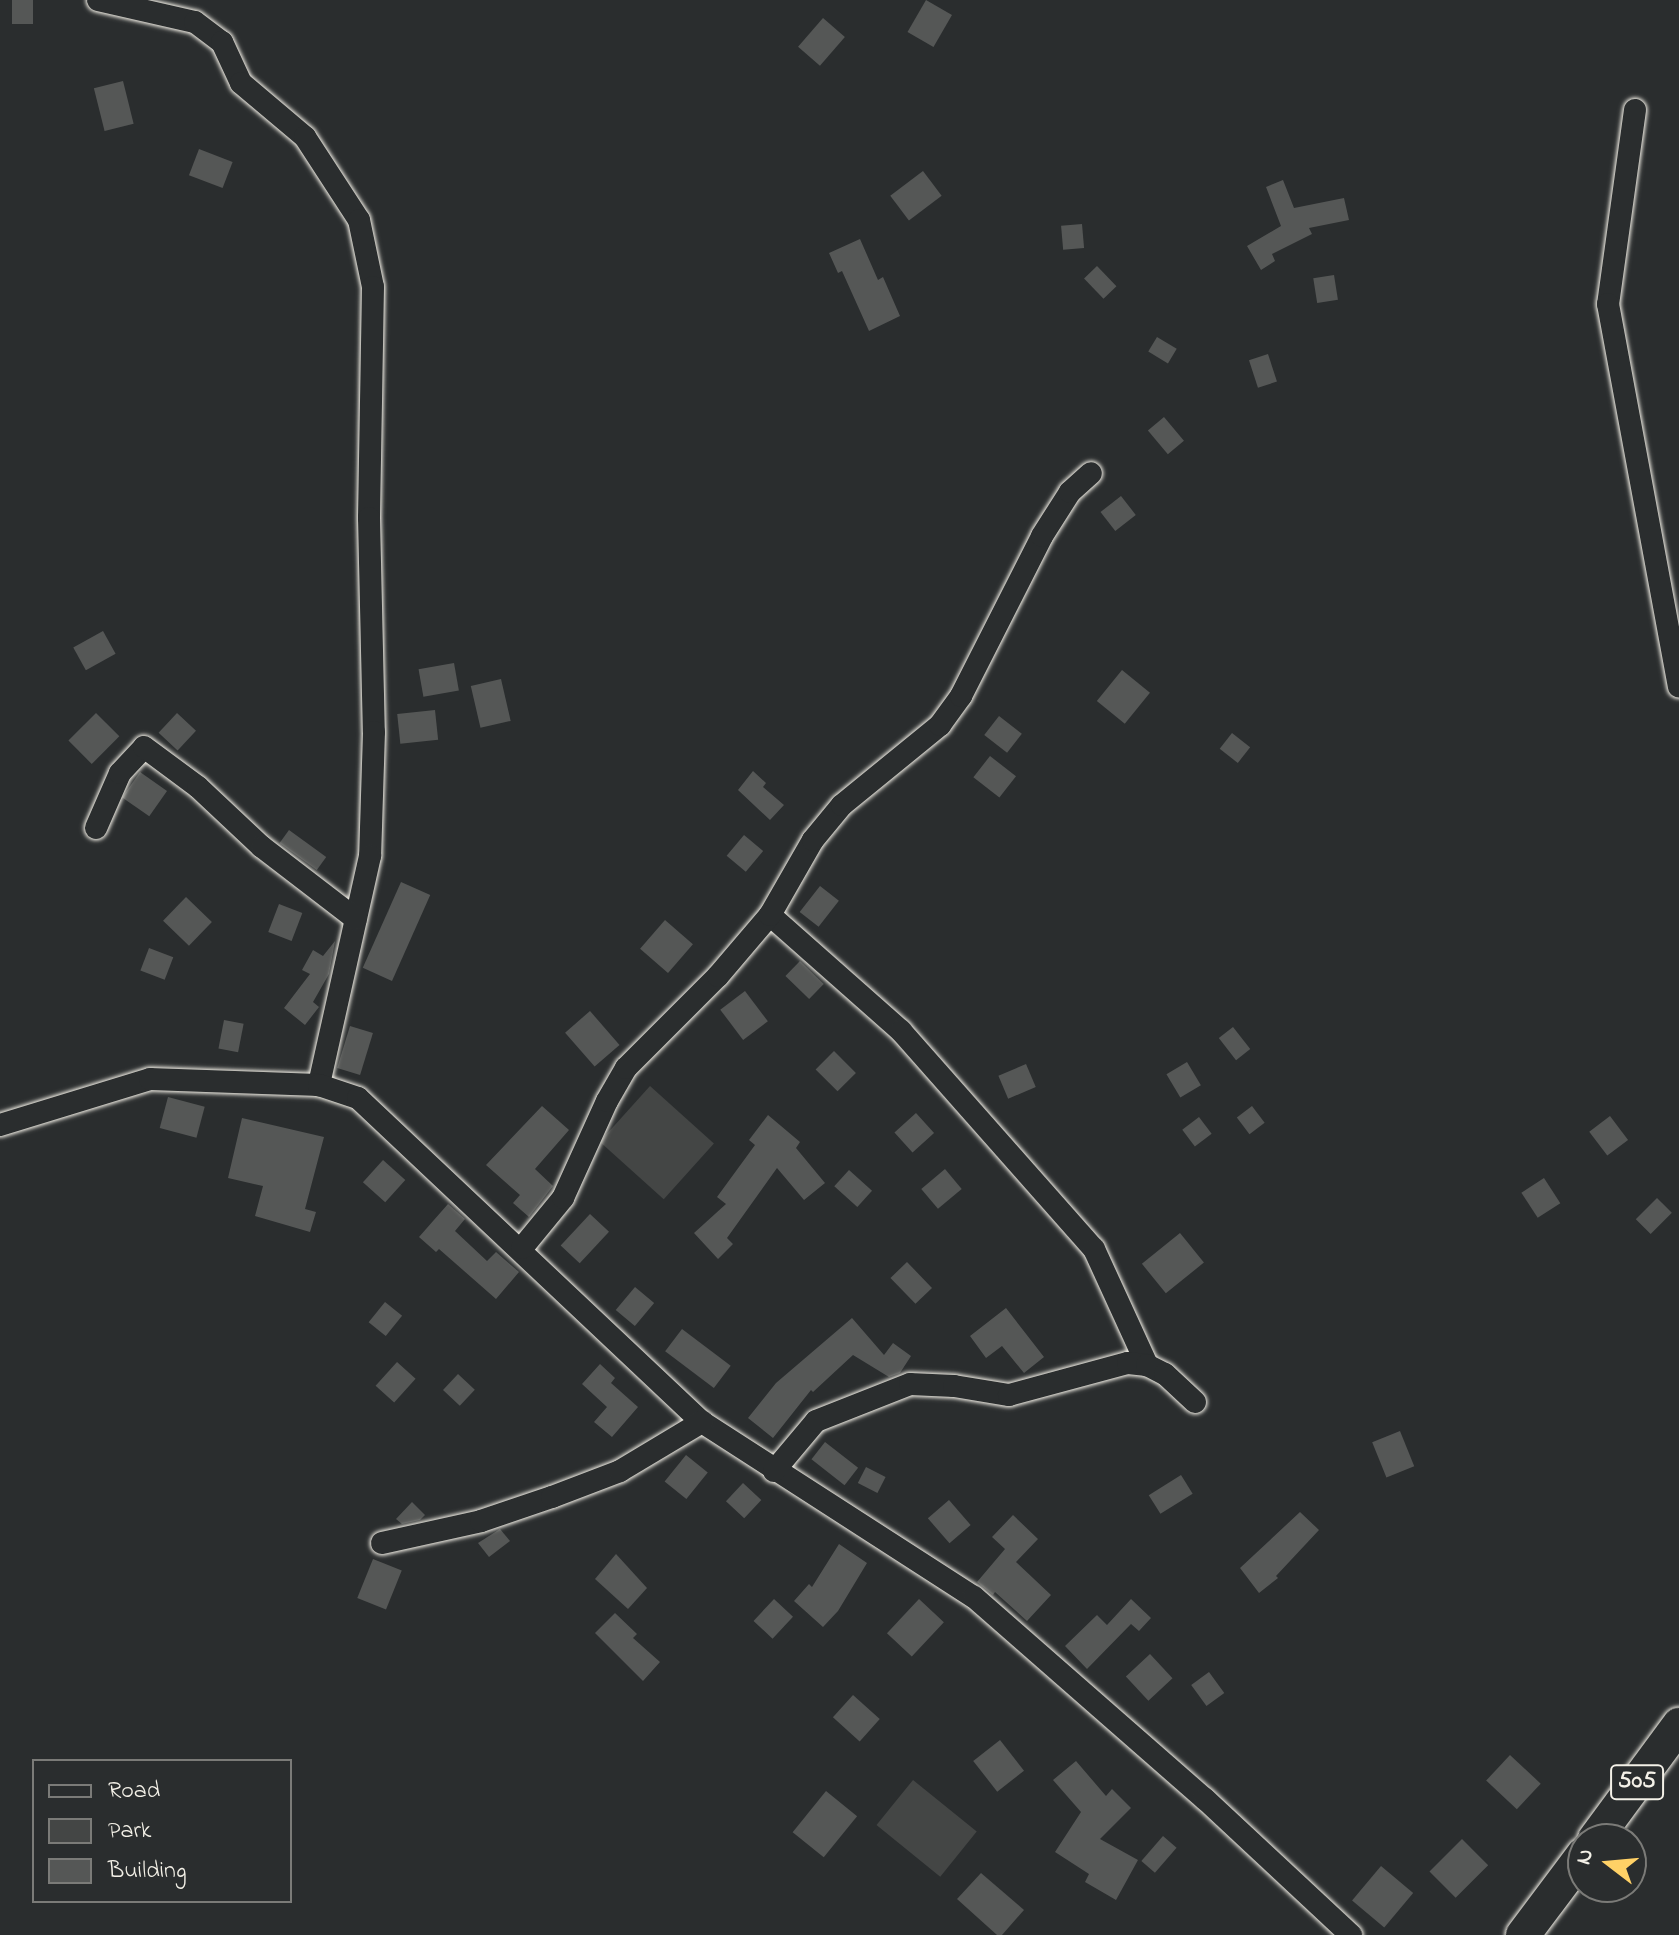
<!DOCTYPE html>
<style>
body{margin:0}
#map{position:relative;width:1679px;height:1935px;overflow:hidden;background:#2a2d2e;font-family:"Indie Flower",sans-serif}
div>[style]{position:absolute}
.green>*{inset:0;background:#444645;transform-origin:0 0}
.building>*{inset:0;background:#555756;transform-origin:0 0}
.roads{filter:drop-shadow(0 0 2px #f4f1e8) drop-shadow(0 0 2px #f4f1e8)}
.street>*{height:22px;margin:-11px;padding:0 11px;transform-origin:11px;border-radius:11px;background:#2a2d2e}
.primary>*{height:34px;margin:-17px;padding:0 17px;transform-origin:17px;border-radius:17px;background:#2a2d2e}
span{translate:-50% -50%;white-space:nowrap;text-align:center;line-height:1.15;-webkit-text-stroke:6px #2a2d2e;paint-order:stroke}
.shield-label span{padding:2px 6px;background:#2a2d2e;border:2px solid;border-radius:6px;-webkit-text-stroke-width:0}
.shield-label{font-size:24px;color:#f4f1e8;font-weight:700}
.legend{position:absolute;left:32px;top:1759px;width:260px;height:144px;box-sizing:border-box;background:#2a2d2e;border:2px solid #7b7b78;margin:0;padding:10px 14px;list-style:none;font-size:24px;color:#f4f1e8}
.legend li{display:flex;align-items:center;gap:16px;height:40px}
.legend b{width:40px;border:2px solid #7b7b78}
.north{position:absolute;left:1567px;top:1823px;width:80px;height:80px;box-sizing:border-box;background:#2a2d2e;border:2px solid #7b7b78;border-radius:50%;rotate:286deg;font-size:22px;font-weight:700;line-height:32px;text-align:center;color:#f4f1e8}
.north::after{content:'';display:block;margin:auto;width:28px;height:36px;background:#ffd166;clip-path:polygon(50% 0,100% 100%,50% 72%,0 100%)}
</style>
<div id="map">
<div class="green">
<i style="left:650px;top:1086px;width:86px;height:75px;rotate:42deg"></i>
<i style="left:913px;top:1780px;width:82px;height:58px;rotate:39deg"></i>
</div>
<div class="building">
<i style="left:12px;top:0;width:21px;height:24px"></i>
<i style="left:926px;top:0;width:30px;height:37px;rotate:30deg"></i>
<i style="left:823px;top:18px;width:29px;height:38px;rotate:41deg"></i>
<i style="left:123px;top:81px;width:44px;height:30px;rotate:76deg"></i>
<i style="left:199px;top:149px;width:36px;height:28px;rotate:21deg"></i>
<i style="left:923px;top:171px;width:31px;height:41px;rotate:53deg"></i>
<i style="clip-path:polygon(1283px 180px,1294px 208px,1344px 198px,1349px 220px,1309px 228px,1312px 234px,1272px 254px,1275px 261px,1261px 270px,1247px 246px,1281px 226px,1266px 187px)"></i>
<i style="left:1082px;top:224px;width:24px;height:21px;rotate:85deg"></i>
<i style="clip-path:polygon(860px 239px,878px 280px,883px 277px,900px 316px,869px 331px,842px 271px,838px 273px,829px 253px)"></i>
<i style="left:1097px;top:266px;width:28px;height:18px;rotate:46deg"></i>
<i style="left:1334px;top:275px;width:25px;height:21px;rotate:81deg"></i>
<i style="left:1157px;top:337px;width:23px;height:17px;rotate:31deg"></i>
<i style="left:1268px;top:354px;width:29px;height:20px;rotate:72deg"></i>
<i style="left:1164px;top:417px;width:31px;height:21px;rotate:50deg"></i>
<i style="left:1121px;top:496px;width:24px;height:26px;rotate:52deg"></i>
<i style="left:103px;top:631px;width:26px;height:34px;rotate:61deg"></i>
<i style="left:454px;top:663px;width:28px;height:36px;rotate:80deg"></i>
<i style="left:1122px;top:670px;width:36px;height:40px;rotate:39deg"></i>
<i style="left:501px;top:679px;width:43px;height:31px;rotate:77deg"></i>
<i style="left:435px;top:710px;width:30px;height:38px;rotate:84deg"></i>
<i style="left:96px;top:713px;width:33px;height:39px;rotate:45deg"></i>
<i style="left:177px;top:713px;width:26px;height:27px;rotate:43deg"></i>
<i style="left:999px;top:716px;width:29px;height:24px;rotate:38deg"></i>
<i style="left:1232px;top:733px;width:23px;height:20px;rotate:38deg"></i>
<i style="left:990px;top:756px;width:33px;height:27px;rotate:38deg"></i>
<i style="clip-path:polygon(753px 771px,766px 783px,763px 787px,784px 805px,770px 820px,738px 790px)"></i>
<i style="left:140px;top:772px;width:33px;height:31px;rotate:35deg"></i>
<i style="left:289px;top:830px;width:46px;height:16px;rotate:36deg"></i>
<i style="left:744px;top:835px;width:25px;height:27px;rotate:40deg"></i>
<i style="left:401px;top:882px;width:32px;height:94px;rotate:24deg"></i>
<i style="left:820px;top:886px;width:24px;height:33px;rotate:38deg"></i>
<i style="left:186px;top:897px;width:36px;height:33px;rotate:44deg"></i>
<i style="left:279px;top:904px;width:25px;height:30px;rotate:21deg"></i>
<i style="left:665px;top:920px;width:37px;height:38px;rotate:41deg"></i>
<i style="clip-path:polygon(335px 941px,329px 974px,313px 1002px,319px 1007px,305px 1025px,284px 1008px,310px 974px,302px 970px,313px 950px,323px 956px)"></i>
<i style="left:149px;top:948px;width:26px;height:24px;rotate:21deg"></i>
<i style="left:800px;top:961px;width:33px;height:21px;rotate:44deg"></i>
<i style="left:745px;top:991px;width:38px;height:31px;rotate:53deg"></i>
<i style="left:590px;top:1011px;width:45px;height:33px;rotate:49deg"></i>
<i style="left:224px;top:1020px;width:20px;height:29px;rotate:11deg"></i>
<i style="left:350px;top:1026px;width:24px;height:44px;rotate:17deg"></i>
<i style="left:1233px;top:1027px;width:28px;height:18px;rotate:52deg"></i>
<i style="left:834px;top:1051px;width:31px;height:26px;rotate:45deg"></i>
<i style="left:1187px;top:1062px;width:27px;height:24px;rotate:59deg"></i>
<i style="left:1026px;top:1064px;width:25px;height:30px;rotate:67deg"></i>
<i style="left:168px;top:1097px;width:38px;height:32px;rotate:15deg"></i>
<i style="clip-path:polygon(542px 1106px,569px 1130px,535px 1169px,553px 1186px,529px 1217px,513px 1203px,520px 1195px,486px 1165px)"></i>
<i style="left:1252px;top:1106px;width:21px;height:19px;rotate:53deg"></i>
<i style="left:916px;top:1113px;width:27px;height:29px;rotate:48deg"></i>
<i style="clip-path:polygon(768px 1115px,800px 1142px,796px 1148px,825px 1183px,804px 1200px,777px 1168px,727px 1238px,733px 1244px,718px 1259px,694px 1233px,726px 1204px,717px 1197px,755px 1145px,749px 1140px)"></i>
<i style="left:1610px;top:1116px;width:30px;height:26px;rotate:53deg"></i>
<i style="left:1199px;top:1117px;width:21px;height:21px;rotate:53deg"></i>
<i style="clip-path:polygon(242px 1118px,324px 1137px,305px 1209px,316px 1212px,310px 1232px,255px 1216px,263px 1186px,228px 1178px)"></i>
<i style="left:383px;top:1160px;width:30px;height:30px;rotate:42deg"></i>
<i style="left:945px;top:1169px;width:26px;height:31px;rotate:50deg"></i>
<i style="left:849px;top:1170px;width:31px;height:22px;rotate:42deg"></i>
<i style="left:1544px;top:1178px;width:30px;height:27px;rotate:57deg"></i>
<i style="left:1657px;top:1198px;width:21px;height:30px;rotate:45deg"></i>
<i style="clip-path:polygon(448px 1204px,465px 1219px,455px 1231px,487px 1261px,496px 1252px,519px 1272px,496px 1299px,439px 1249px,436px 1252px,419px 1237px)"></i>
<i style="left:590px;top:1214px;width:26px;height:43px;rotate:43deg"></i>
<i style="left:1180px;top:1233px;width:38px;height:49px;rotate:51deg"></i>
<i style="left:907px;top:1262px;width:36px;height:23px;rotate:46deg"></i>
<i style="left:635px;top:1287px;width:25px;height:30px;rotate:40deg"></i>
<i style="left:385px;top:1302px;width:22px;height:26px;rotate:39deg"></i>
<i style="clip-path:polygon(1006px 1308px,1044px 1357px,1024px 1373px,1002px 1346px,986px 1358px,970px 1336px)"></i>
<i style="clip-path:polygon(852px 1318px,884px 1355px,893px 1343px,911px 1356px,900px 1373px,889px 1377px,853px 1355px,813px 1392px,811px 1390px,773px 1438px,748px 1418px,776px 1383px)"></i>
<i style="left:682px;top:1329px;width:61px;height:28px;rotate:37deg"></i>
<i style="left:397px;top:1362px;width:25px;height:32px;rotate:42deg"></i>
<i style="clip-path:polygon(600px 1364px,615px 1378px,611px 1383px,638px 1407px,612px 1437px,594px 1422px,607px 1407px,582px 1384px)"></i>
<i style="left:458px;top:1374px;width:23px;height:22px;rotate:43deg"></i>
<i style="left:1400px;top:1431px;width:38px;height:30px;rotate:68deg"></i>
<i style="left:825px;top:1442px;width:42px;height:22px;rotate:38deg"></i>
<i style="left:686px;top:1455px;width:28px;height:34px;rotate:39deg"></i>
<i style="left:866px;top:1467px;width:22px;height:18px;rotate:27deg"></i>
<i style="left:1181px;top:1475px;width:22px;height:38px;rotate:58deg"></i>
<i style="left:743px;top:1483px;width:25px;height:25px;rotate:43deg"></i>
<i style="left:949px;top:1500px;width:33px;height:28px;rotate:49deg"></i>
<i style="clip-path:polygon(412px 1502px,425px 1515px,420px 1520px,402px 1524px,396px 1519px)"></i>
<i style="clip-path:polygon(1300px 1512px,1319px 1530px,1276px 1576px,1278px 1578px,1259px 1593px,1240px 1568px)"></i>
<i style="clip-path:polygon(1013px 1515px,1038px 1539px,1016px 1562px,1051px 1595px,1027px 1621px,995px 1592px,993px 1595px,977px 1582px,1005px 1549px,992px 1537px)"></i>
<i style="clip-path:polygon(500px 1529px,510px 1541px,489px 1557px,478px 1543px)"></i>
<i style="clip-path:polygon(839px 1544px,867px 1563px,838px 1611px,823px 1627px,794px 1601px,809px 1584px,812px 1587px)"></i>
<i style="clip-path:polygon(616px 1554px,647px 1588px,628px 1609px,595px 1579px)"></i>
<i style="left:373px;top:1559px;width:31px;height:42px;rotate:22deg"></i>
<i style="left:774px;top:1599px;width:26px;height:30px;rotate:43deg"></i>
<i style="left:919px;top:1599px;width:34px;height:47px;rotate:43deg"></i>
<i style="clip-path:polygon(1131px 1599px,1151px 1618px,1139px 1631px,1131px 1624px,1087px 1669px,1065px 1646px,1097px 1615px,1107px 1625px)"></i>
<i style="clip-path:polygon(615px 1613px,637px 1634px,633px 1638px,660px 1662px,643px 1681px,595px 1633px)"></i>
<i style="left:1150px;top:1654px;width:33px;height:33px;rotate:47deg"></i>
<i style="left:1209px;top:1672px;width:26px;height:22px;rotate:54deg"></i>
<i style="left:853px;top:1695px;width:36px;height:30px;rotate:42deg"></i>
<i style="left:1000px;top:1740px;width:39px;height:34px;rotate:52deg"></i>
<i style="left:1510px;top:1755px;width:42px;height:35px;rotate:43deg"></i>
<i style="clip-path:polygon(1076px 1761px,1106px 1796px,1112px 1789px,1131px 1808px,1100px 1839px,1138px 1860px,1116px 1900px,1085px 1882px,1089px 1874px,1055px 1852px,1081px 1812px,1053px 1780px)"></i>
<i style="left:826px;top:1791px;width:40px;height:53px;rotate:39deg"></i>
<i style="left:1163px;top:1836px;width:18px;height:33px;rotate:41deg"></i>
<i style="left:1462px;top:1839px;width:37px;height:46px;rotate:45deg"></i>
<i style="left:1381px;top:1866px;width:42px;height:45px;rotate:40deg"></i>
<i style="clip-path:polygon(981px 1873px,1024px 1910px,1002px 1935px,997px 1935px,957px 1899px)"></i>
</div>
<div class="roads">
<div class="street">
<i style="left:98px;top:0;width:99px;rotate:12.8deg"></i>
<i style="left:195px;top:22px;width:34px;rotate:37deg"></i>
<i style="left:222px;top:42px;width:45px;rotate:65.1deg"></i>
<i style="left:241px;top:83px;width:84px;rotate:40.2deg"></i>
<i style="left:305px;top:137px;width:99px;rotate:57deg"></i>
<i style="left:359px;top:220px;width:68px;rotate:78.2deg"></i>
<i style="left:373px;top:287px;width:231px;rotate:91deg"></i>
<i style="left:369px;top:518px;width:214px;rotate:88.7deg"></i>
<i style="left:374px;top:732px;width:124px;rotate:91.8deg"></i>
<i style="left:370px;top:856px;width:235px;rotate:102.6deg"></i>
<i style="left:1635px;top:110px;width:196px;rotate:97.9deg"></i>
<i style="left:1608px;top:304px;width:389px;rotate:79.5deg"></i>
<i style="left:96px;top:828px;width:60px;rotate:-66.4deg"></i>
<i style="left:120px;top:773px;width:35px;rotate:-47deg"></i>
<i style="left:144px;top:747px;width:67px;rotate:36.5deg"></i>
<i style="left:198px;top:787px;width:88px;rotate:43.2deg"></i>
<i style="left:262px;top:847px;width:118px;rotate:37.5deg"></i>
<i style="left:770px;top:915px;width:175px;rotate:41.5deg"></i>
<i style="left:901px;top:1031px;width:291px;rotate:48.5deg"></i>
<i style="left:1094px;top:1249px;width:128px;rotate:65.4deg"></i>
<i style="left:0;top:1125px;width:157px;rotate:-17deg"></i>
<i style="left:150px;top:1079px;width:169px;rotate:2deg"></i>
<i style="left:319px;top:1085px;width:41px;rotate:18.4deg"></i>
<i style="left:358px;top:1098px;width:473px;rotate:43.3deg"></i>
<i style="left:702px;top:1422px;width:323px;rotate:32.8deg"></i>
<i style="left:974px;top:1597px;width:307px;rotate:41.2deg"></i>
<i style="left:1205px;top:1799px;width:200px;rotate:43deg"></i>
<i style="left:522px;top:1248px;width:65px;rotate:-50.6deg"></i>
<i style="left:563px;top:1198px;width:107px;rotate:-65.6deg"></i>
<i style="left:607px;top:1101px;width:38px;rotate:-60deg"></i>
<i style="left:626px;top:1068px;width:130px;rotate:-45deg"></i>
<i style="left:718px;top:976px;width:80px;rotate:-49.6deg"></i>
<i style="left:770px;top:915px;width:86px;rotate:-60.2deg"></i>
<i style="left:813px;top:840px;width:45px;rotate:-50.4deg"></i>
<i style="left:842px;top:805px;width:127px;rotate:-39.2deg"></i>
<i style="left:940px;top:725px;width:36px;rotate:-54deg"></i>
<i style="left:961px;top:696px;width:179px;rotate:-63.1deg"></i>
<i style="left:1042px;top:536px;width:52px;rotate:-57.5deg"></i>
<i style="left:1070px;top:492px;width:28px;rotate:-42deg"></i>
<i style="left:774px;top:1471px;width:65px;rotate:-50deg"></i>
<i style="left:816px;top:1421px;width:101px;rotate:-21.5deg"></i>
<i style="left:910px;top:1384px;width:44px;rotate:2.6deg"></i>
<i style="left:954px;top:1386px;width:56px;rotate:9.3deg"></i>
<i style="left:1009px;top:1395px;width:123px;rotate:-15.1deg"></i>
<i style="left:1128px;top:1363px;width:19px;rotate:6deg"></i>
<i style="left:1147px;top:1365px;width:20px;rotate:27deg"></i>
<i style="left:1165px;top:1374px;width:41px;rotate:43deg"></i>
<i style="left:382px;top:1543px;width:101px;rotate:-12.5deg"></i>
<i style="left:481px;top:1521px;width:75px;rotate:-18.7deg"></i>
<i style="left:552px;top:1497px;width:73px;rotate:-20.9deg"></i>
<i style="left:620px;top:1471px;width:96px;rotate:-30.9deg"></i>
</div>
<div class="primary">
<i style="left:1595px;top:1839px;width:142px;rotate:-53.6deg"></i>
<i style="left:1523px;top:1935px;width:100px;rotate:-53.1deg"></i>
</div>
</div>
<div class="shield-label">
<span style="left:1637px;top:1782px">505</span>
</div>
<ul class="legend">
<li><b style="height:10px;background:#2a2d2e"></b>Road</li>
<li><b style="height:22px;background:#444645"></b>Park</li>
<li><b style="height:22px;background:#555756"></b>Building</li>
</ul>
<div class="north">N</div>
</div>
